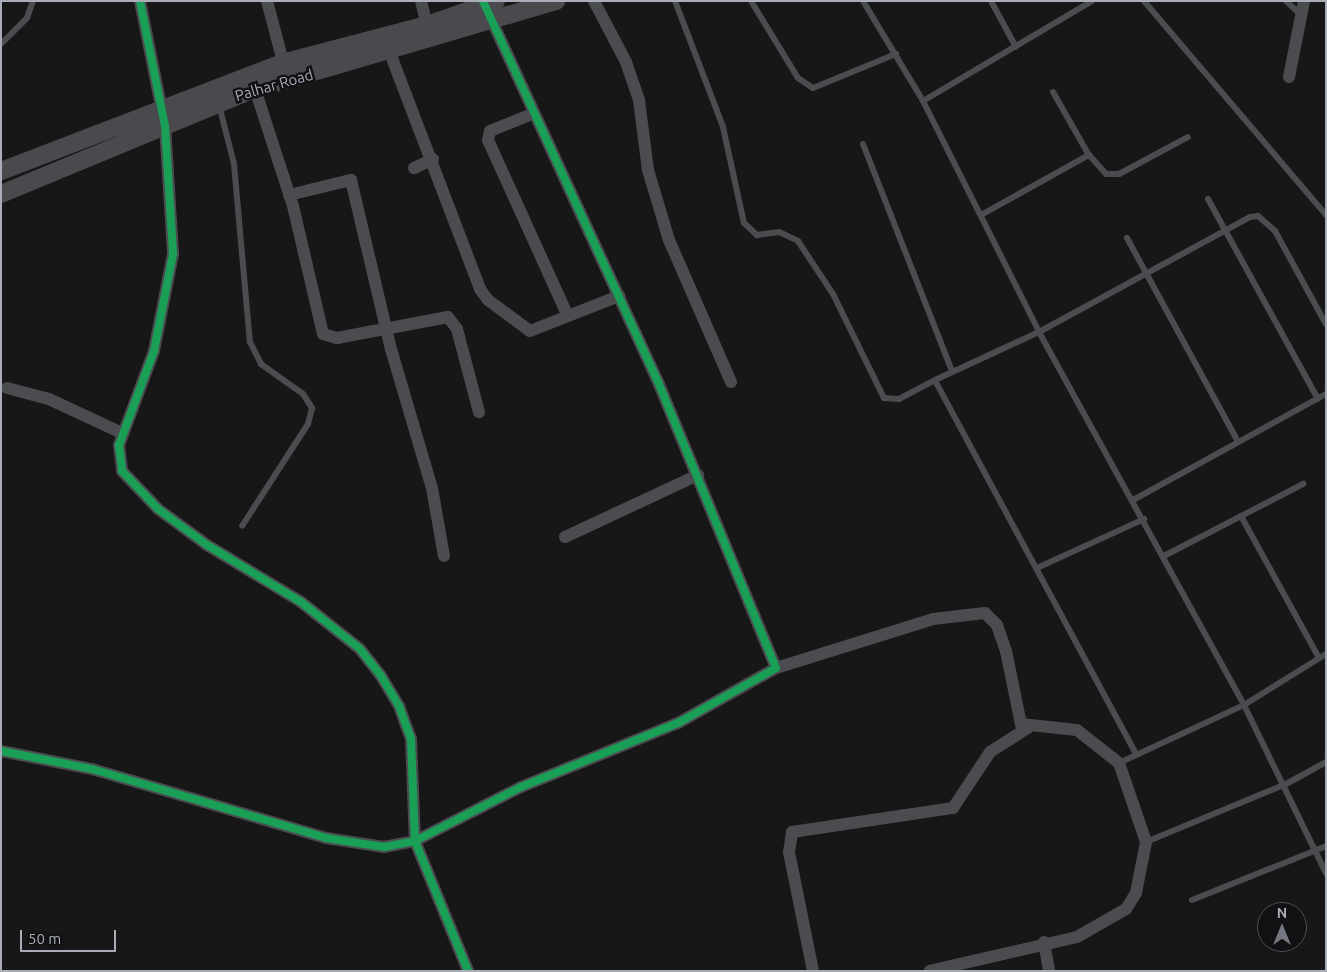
<!DOCTYPE html>
<style>
body{margin:0}
#map{position:relative;width:1327px;height:972px;overflow:hidden;background:#171717;font-family:Ubuntu,sans-serif}
div>[style]{position:absolute}
.service>*{height:6px;margin:-3px;padding:0 3px;transform-origin:3px;border-radius:3px;background:#4b4c50}
.minor>*{height:12px;margin:-6px;padding:0 6px;transform-origin:6px;border-radius:6px;background:#4b4c50}
.secondary>*{height:18px;margin:-9px;padding:0 9px;transform-origin:9px;border-radius:9px;background:#4a4a4e}
.cycleway>*{height:8px;margin:-4px;padding:0 4px;transform-origin:4px;border-radius:4px;background:#1a9f57}
span{translate:-50% -50%;white-space:nowrap;text-align:center;line-height:1.15;-webkit-text-stroke:5px #111113;paint-order:stroke}
.street-label{font-size:15px;color:#a8adb8}
.frame{position:absolute;inset:0;border:2px solid #a8adb8;pointer-events:none}
.north{position:absolute;left:1257px;top:902px;width:50px;height:50px;box-sizing:border-box;background:#111113;border:1px solid #4d4f55;border-radius:50%;rotate:0deg;font-size:14px;font-weight:700;line-height:20px;text-align:center;color:#a8adb8}
.north::after{content:'';display:block;margin:auto;width:18px;height:22px;background:#757880;clip-path:polygon(50% 0,100% 100%,50% 72%,0 100%)}
.scale{position:absolute;left:20px;top:930px;width:96px;height:22px;box-sizing:border-box;border:2px solid #a8adb8;border-top:0;padding-left:6px;font-size:15px;line-height:18px;white-space:nowrap;color:#a8adb8;-webkit-text-stroke:4px #111113;paint-order:stroke}
</style>
<div id="map">
<div class="service">
<i style="left:675px;top:1px;width:135px;rotate:69.1deg"></i>
<i style="left:723px;top:127px;width:98px;rotate:77.7deg"></i>
<i style="left:744px;top:223px;width:18px;rotate:43deg"></i>
<i style="left:757px;top:235px;width:22px;rotate:-8deg"></i>
<i style="left:779px;top:232px;width:21px;rotate:25deg"></i>
<i style="left:798px;top:241px;width:64px;rotate:56.6deg"></i>
<i style="left:833px;top:294px;width:116px;rotate:63.9deg"></i>
<i style="left:884px;top:398px;width:15px;rotate:4deg"></i>
<i style="left:899px;top:399px;width:41px;rotate:-27.8deg"></i>
<i style="left:751px;top:1px;width:90px;rotate:58.6deg"></i>
<i style="left:798px;top:78px;width:18px;rotate:34deg"></i>
<i style="left:813px;top:88px;width:90px;rotate:-22.3deg"></i>
<i style="left:863px;top:1px;width:117px;rotate:59deg"></i>
<i style="left:923px;top:101px;width:258px;rotate:63.3deg"></i>
<i style="left:1039px;top:332px;width:426px;rotate:61.2deg"></i>
<i style="left:1244px;top:705px;width:187px;rotate:64deg"></i>
<i style="left:991px;top:1px;width:52px;rotate:61.5deg"></i>
<i style="left:1144px;top:1px;width:281px;rotate:49.6deg"></i>
<i style="left:1286px;top:1px;width:18px;rotate:43deg"></i>
<i style="left:1px;top:44px;width:37px;rotate:-45deg"></i>
<i style="left:27px;top:18px;width:18px;rotate:-71deg"></i>
<i style="left:1053px;top:92px;width:73px;rotate:60.3deg"></i>
<i style="left:1089px;top:155px;width:25px;rotate:48deg"></i>
<i style="left:1106px;top:174px;width:13px"></i>
<i style="left:1119px;top:174px;width:78px;rotate:-28.2deg"></i>
<i style="left:923px;top:101px;width:196px;rotate:-30.6deg"></i>
<i style="left:219px;top:105px;width:61px;rotate:75.7deg"></i>
<i style="left:234px;top:164px;width:179px;rotate:84.9deg"></i>
<i style="left:250px;top:342px;width:25px;rotate:63deg"></i>
<i style="left:261px;top:364px;width:52px;rotate:35.5deg"></i>
<i style="left:303px;top:394px;width:17px;rotate:57deg"></i>
<i style="left:312px;top:408px;width:16px;rotate:104deg"></i>
<i style="left:308px;top:424px;width:121px;rotate:122.9deg"></i>
<i style="left:863px;top:144px;width:244px;rotate:68.6deg"></i>
<i style="left:1208px;top:199px;width:228px;rotate:61.2deg"></i>
<i style="left:981px;top:215px;width:124px;rotate:-29.1deg"></i>
<i style="left:1127px;top:238px;width:232px;rotate:61.4deg"></i>
<i style="left:1133px;top:500px;width:220px;rotate:-28.8deg"></i>
<i style="left:1241px;top:516px;width:162px;rotate:61.2deg"></i>
<i style="left:1164px;top:556px;width:157px;rotate:-27.4deg"></i>
<i style="left:1037px;top:568px;width:118px;rotate:-24.6deg"></i>
<i style="left:1135px;top:752px;width:422px;rotate:-118.3deg"></i>
<i style="left:935px;top:380px;width:115px;rotate:-24.8deg"></i>
<i style="left:1039px;top:332px;width:240px;rotate:-28.6deg"></i>
<i style="left:1250px;top:217px;width:8px;rotate:-7deg"></i>
<i style="left:1258px;top:216px;width:23px;rotate:41deg"></i>
<i style="left:1275px;top:231px;width:106px;rotate:61.3deg"></i>
<i style="left:1119px;top:763px;width:138px;rotate:-24.9deg"></i>
<i style="left:1244px;top:705px;width:97px;rotate:-31.9deg"></i>
<i style="left:1146px;top:842px;width:152px;rotate:-22.5deg"></i>
<i style="left:1286px;top:784px;width:46px;rotate:-28.8deg"></i>
<i style="left:1192px;top:900px;width:144px;rotate:-21.9deg"></i>
</div>
<div class="minor">
<i style="left:140px;top:1px;width:127px;rotate:78.7deg"></i>
<i style="left:165px;top:126px;width:128px;rotate:86.4deg"></i>
<i style="left:173px;top:254px;width:99px;rotate:101.1deg"></i>
<i style="left:154px;top:351px;width:100px;rotate:110.4deg"></i>
<i style="left:119px;top:445px;width:26px;rotate:83deg"></i>
<i style="left:122px;top:471px;width:52px;rotate:46.5deg"></i>
<i style="left:158px;top:509px;width:61px;rotate:36.3deg"></i>
<i style="left:207px;top:545px;width:110px;rotate:31.2deg"></i>
<i style="left:301px;top:602px;width:75px;rotate:38.5deg"></i>
<i style="left:360px;top:649px;width:34px;rotate:52deg"></i>
<i style="left:381px;top:676px;width:35px;rotate:59deg"></i>
<i style="left:399px;top:706px;width:35px;rotate:70deg"></i>
<i style="left:411px;top:739px;width:102px;rotate:87.8deg"></i>
<i style="left:415px;top:841px;width:140px;rotate:67.8deg"></i>
<i style="left:267px;top:1px;width:70px;rotate:75.2deg"></i>
<i style="left:421px;top:1px;width:25px;rotate:76deg"></i>
<i style="left:594px;top:1px;width:69px;rotate:62.3deg"></i>
<i style="left:626px;top:62px;width:40px;rotate:71.1deg"></i>
<i style="left:639px;top:100px;width:71px;rotate:82.7deg"></i>
<i style="left:648px;top:170px;width:73px;rotate:73.3deg"></i>
<i style="left:669px;top:240px;width:155px;rotate:66.4deg"></i>
<i style="left:390px;top:53px;width:253px;rotate:69.1deg"></i>
<i style="left:480px;top:289px;width:14px;rotate:54deg"></i>
<i style="left:488px;top:300px;width:52px;rotate:36.4deg"></i>
<i style="left:530px;top:331px;width:96px;rotate:-21.5deg"></i>
<i style="left:1289px;top:77px;width:77px;rotate:-78.8deg"></i>
<i style="left:255px;top:89px;width:123px;rotate:72deg"></i>
<i style="left:293px;top:206px;width:131px;rotate:76.8deg"></i>
<i style="left:323px;top:334px;width:15px;rotate:16deg"></i>
<i style="left:337px;top:338px;width:113px;rotate:-10.7deg"></i>
<i style="left:448px;top:317px;width:15px;rotate:53deg"></i>
<i style="left:457px;top:329px;width:86px;rotate:75.2deg"></i>
<i style="left:532px;top:114px;width:45px;rotate:158deg"></i>
<i style="left:490px;top:131px;width:9px;rotate:103deg"></i>
<i style="left:488px;top:140px;width:193px;rotate:65.6deg"></i>
<i style="left:414px;top:168px;width:21px;rotate:-25deg"></i>
<i style="left:289px;top:195px;width:64px;rotate:-13.6deg"></i>
<i style="left:351px;top:180px;width:174px;rotate:76.7deg"></i>
<i style="left:391px;top:349px;width:145px;rotate:73.6deg"></i>
<i style="left:432px;top:488px;width:69px;rotate:80deg"></i>
<i style="left:7px;top:388px;width:43px;rotate:14.7deg"></i>
<i style="left:49px;top:399px;width:81px;rotate:25deg"></i>
<i style="left:565px;top:537px;width:147px;rotate:-25deg"></i>
<i style="left:776px;top:668px;width:164px;rotate:-17.3deg"></i>
<i style="left:933px;top:619px;width:52px;rotate:-6.6deg"></i>
<i style="left:985px;top:613px;width:17px;rotate:45deg"></i>
<i style="left:997px;top:625px;width:28px;rotate:71deg"></i>
<i style="left:1006px;top:651px;width:75px;rotate:78.4deg"></i>
<i style="left:1021px;top:724px;width:56px;rotate:6.1deg"></i>
<i style="left:1077px;top:730px;width:53px;rotate:38.2deg"></i>
<i style="left:1119px;top:763px;width:83px;rotate:71.1deg"></i>
<i style="left:1146px;top:842px;width:52px;rotate:101.1deg"></i>
<i style="left:1136px;top:893px;width:19px;rotate:122deg"></i>
<i style="left:1126px;top:909px;width:56px;rotate:150.3deg"></i>
<i style="left:1077px;top:937px;width:151px;rotate:167deg"></i>
<i style="left:1px;top:751px;width:93px;rotate:11.2deg"></i>
<i style="left:92px;top:769px;width:244px;rotate:16.4deg"></i>
<i style="left:326px;top:838px;width:59px;rotate:8.8deg"></i>
<i style="left:384px;top:847px;width:32px;rotate:-11deg"></i>
<i style="left:415px;top:841px;width:119px;rotate:-27deg"></i>
<i style="left:521px;top:787px;width:170px;rotate:-22.2deg"></i>
<i style="left:678px;top:723px;width:112px;rotate:-29.3deg"></i>
<i style="left:776px;top:668px;width:307px;rotate:-112.4deg"></i>
<i style="left:659px;top:384px;width:409px;rotate:-114.7deg"></i>
<i style="left:1044px;top:942px;width:29px;rotate:80deg"></i>
<i style="left:813px;top:971px;width:121px;rotate:-101.4deg"></i>
<i style="left:789px;top:852px;width:20px;rotate:-81deg"></i>
<i style="left:792px;top:832px;width:163px;rotate:-8.5deg"></i>
<i style="left:953px;top:808px;width:67px;rotate:-56.5deg"></i>
<i style="left:990px;top:752px;width:46px;rotate:-32.7deg"></i>
</div>
<div class="secondary">
<i style="left:1px;top:171px;width:301px;rotate:-21deg"></i>
<i style="left:282px;top:63px;width:150px;rotate:-14.7deg"></i>
<i style="left:427px;top:25px;width:73px;rotate:-19.2deg"></i>
<i style="left:1px;top:194px;width:275px;rotate:-22.5deg"></i>
<i style="left:255px;top:89px;width:314px;rotate:-16.3deg"></i>
</div>
<div class="cycleway">
<i style="left:140px;top:1px;width:127px;rotate:78.7deg"></i>
<i style="left:165px;top:126px;width:128px;rotate:86.4deg"></i>
<i style="left:173px;top:254px;width:99px;rotate:101.1deg"></i>
<i style="left:154px;top:351px;width:100px;rotate:110.4deg"></i>
<i style="left:119px;top:445px;width:26px;rotate:83deg"></i>
<i style="left:122px;top:471px;width:52px;rotate:46.5deg"></i>
<i style="left:158px;top:509px;width:61px;rotate:36.3deg"></i>
<i style="left:207px;top:545px;width:110px;rotate:31.2deg"></i>
<i style="left:301px;top:602px;width:75px;rotate:38.5deg"></i>
<i style="left:360px;top:649px;width:34px;rotate:52deg"></i>
<i style="left:381px;top:676px;width:35px;rotate:59deg"></i>
<i style="left:399px;top:706px;width:35px;rotate:70deg"></i>
<i style="left:411px;top:739px;width:102px;rotate:87.8deg"></i>
<i style="left:415px;top:841px;width:140px;rotate:67.8deg"></i>
<i style="left:1px;top:751px;width:93px;rotate:11.2deg"></i>
<i style="left:92px;top:769px;width:244px;rotate:16.4deg"></i>
<i style="left:326px;top:838px;width:59px;rotate:8.8deg"></i>
<i style="left:384px;top:847px;width:32px;rotate:-11deg"></i>
<i style="left:415px;top:841px;width:119px;rotate:-27deg"></i>
<i style="left:521px;top:787px;width:170px;rotate:-22.2deg"></i>
<i style="left:678px;top:723px;width:112px;rotate:-29.3deg"></i>
<i style="left:776px;top:668px;width:307px;rotate:-112.4deg"></i>
<i style="left:659px;top:384px;width:422px;rotate:-114.7deg"></i>
</div>
<div class="street-label">
<span style="left:274px;top:85px;rotate:-16deg">Palhar Road</span>
</div>
<div class="frame"></div>
<div class="north">N</div>
<div class="scale">50 m</div>
</div>
